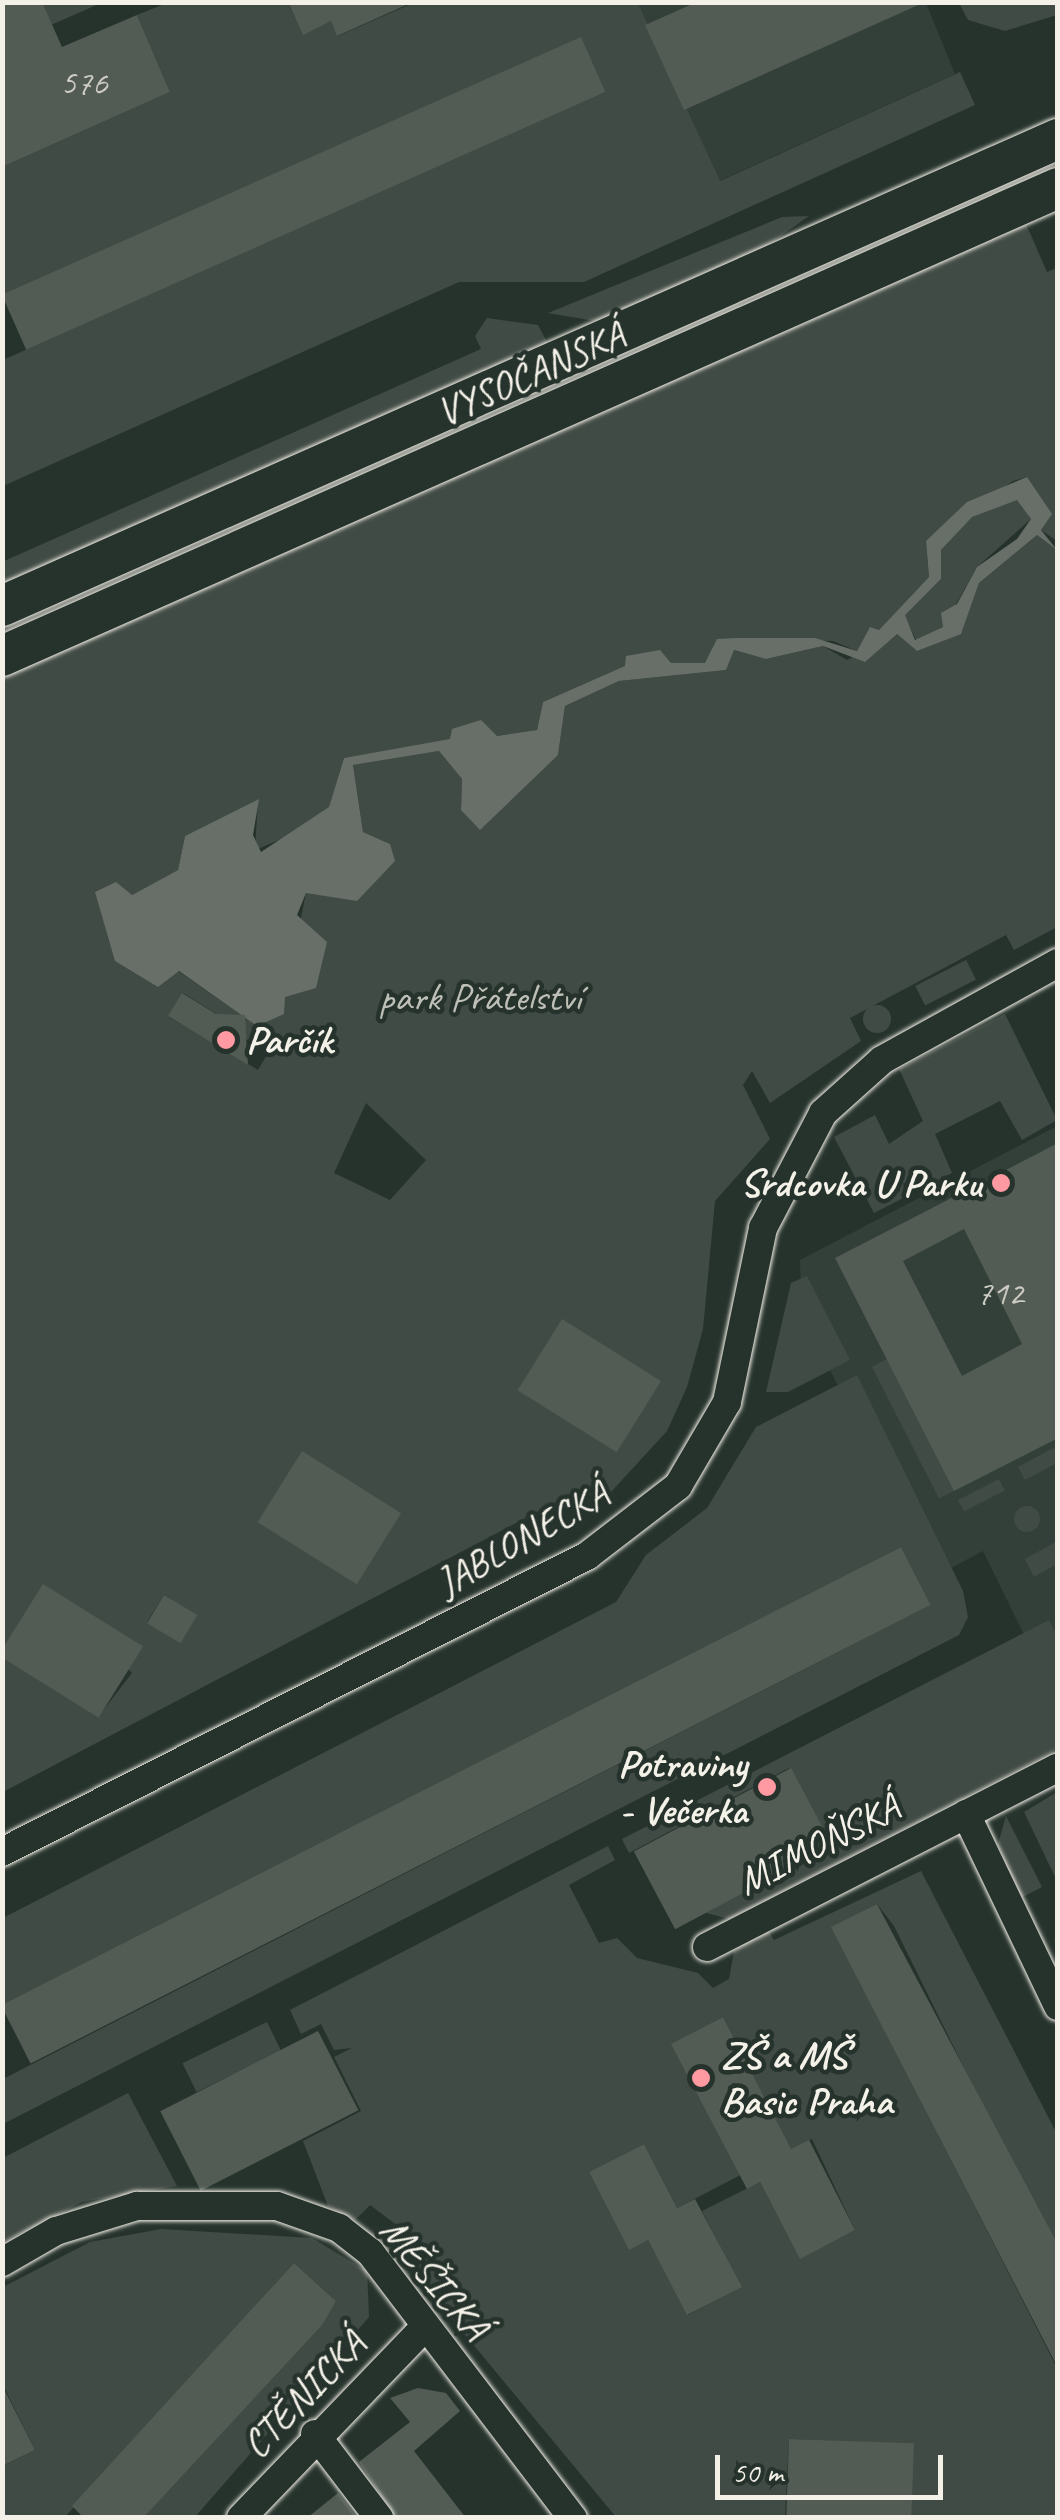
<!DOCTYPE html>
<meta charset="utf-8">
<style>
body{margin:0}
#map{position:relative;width:1060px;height:2520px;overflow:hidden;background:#26332d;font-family:Caveat,sans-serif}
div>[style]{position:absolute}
.built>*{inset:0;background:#333f39}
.green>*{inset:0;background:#414b45;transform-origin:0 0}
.round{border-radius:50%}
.water>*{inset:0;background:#676f68}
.building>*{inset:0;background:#525c55;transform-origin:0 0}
.roads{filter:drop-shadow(0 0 2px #f4f1e8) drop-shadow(0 0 2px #f4f1e8)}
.minor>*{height:28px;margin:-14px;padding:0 14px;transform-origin:14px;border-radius:14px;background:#26332d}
.secondary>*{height:40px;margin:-20px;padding:0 20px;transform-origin:20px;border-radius:20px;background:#26332d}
.dots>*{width:28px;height:28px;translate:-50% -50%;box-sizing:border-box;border:5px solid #26332d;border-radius:50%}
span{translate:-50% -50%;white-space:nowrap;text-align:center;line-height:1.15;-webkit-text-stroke:9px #26332d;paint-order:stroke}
.number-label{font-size:35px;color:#ccccc3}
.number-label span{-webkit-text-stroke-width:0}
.street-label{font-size:40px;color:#f4f1e8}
.park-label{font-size:40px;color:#bebfb7}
.poi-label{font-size:40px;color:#f4f1e8;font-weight:700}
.left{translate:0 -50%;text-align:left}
.right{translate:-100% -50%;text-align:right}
.frame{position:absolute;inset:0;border:5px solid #f4f1e8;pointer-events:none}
.scale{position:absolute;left:715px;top:2455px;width:228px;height:45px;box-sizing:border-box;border:5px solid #f4f1e8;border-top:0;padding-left:12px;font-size:30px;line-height:35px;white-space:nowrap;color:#f4f1e8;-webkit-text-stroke:8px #26332d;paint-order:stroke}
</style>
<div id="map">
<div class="built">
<i style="clip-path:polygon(638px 3px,926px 3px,955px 74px,719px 181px)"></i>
<i style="clip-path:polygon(1057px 1126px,1057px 1682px,1049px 1686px,983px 1551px,934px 1577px,801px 1312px,800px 1260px)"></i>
</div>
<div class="green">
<i style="clip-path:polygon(42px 3px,101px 3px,3px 46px,45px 10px)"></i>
<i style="clip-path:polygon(167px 3px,288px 3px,303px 34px,331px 21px,338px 36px,413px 3px,638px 3px,720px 181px,960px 72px,975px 105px,584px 282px,459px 282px,3px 486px,3px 360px,605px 91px,581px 38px,3px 295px,2px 167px,170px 92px,137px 15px)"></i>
<i style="clip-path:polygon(959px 3px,1057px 3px,1057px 15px,1005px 31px,968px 20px)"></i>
<i style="clip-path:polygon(809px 216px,752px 256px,601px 322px,548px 313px,782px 217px)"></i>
<i style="clip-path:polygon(evenodd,1026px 224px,1047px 272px,1057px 268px,1057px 541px,1041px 530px,1027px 477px,1013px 481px,926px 541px,929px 577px,879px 630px,870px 628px,857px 651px,833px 641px,736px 638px,706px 663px,626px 666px,543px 702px,537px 730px,344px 758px,329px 808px,308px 828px,255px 850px,258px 800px,185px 836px,178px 870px,132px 895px,178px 971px,249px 1020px,285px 997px,306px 893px,390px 844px,363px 832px,353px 765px,439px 751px,462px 779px,461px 810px,558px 755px,565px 706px,619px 681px,726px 670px,733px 650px,766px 659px,823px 646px,847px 660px,897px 634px,917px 651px,961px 633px,979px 583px,1037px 535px,1057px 550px,1057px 927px,1014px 950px,1006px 935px,850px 1018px,861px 1041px,770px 1103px,752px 1071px,743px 1085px,770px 1139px,715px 1201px,703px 1329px,687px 1387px,667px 1431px,611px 1492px,560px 1500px,3px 1792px,3px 1657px,98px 1717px,132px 1673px,44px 1585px,3px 1649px,3px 676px,1026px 224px,183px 993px,223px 1018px,245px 1015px,245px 1038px,268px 1053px,258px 1070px,169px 1017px,183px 993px,1026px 224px,366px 1103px,426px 1160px,390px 1200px,334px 1173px,366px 1103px,1026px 224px,562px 1320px,661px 1381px,617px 1451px,518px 1390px,562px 1320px,1026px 224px,302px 1452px,401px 1513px,356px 1583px,258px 1522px,302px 1452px,1026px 224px,164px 1595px,196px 1615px,180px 1643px,147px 1622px,164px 1595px)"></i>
<i style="clip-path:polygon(487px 318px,538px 325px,549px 346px,3px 590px,2px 562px,481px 349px,475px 336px)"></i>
<i style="clip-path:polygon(1017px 499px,1031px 519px,977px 567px,943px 627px,916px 640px,904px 615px,941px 579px,941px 550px,971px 517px)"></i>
<i style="left:966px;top:960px;width:22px;height:57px;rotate:63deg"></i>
<i class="round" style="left:863px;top:1005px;width:28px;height:28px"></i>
<i style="clip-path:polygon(1005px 1014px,1057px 1120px,1022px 1140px,1000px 1101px,935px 1134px,952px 1173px,874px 1213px,834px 1137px,875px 1115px,889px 1144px,923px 1121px,899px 1069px)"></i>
<i style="clip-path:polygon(807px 1276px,850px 1360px,788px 1392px,766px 1392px,791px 1283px)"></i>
<i style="left:887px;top:1359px;width:148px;height:17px;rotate:63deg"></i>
<i style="clip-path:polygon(857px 1375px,963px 1591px,968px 1617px,959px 1635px,3px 2124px,3px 2079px,930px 1605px,901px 1547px,3px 2007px,3px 1918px,616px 1602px,646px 1555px,707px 1508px,756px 1427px)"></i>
<i style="clip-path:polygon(1057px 1446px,1057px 1463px,1025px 1480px,1018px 1467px)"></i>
<i style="left:999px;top:1479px;width:13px;height:46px;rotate:63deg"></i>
<i class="round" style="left:1014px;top:1506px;width:26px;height:26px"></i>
<i style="clip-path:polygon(1057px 1541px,1057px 1564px,1034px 1577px,1025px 1559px)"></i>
<i style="clip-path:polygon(1049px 1620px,1057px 1635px,1057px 1749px,729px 1919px,703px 1912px,831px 1846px,789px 1768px,629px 1853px,622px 1839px)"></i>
<i style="clip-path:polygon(1057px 1792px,1057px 1881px,1024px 1812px)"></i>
<i style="clip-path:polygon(1006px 1816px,1042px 1887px,1019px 1899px,998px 1844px)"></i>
<i style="clip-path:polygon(evenodd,608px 1846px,615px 1860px,569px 1885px,599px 1943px,617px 1938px,637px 1958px,698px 1973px,713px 1988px,729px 1979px,734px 1951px,767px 1928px,774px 1940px,921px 1871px,1057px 2134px,1057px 2256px,894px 1926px,877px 1904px,832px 1927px,1057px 2368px,1057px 2517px,846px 2517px,849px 2459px,914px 2444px,789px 2439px,785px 2517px,616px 2517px,404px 2261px,418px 2241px,370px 2205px,355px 2220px,328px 2206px,303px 2141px,361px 2111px,334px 2057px,352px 2048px,334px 2050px,321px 2024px,301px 2034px,290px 2010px,608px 1846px,723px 2017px,777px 2122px,767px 2162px,812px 2139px,855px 2230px,800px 2258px,760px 2182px,702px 2211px,741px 2287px,688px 2315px,648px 2240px,629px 2249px,589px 2172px,644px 2144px,677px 2208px,752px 2169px,726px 2148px,672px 2044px,723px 2017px)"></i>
<i style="left:267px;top:2022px;width:32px;height:94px;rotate:64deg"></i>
<i style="clip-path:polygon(128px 2093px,177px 2186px,82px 2202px,3px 2242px,3px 2158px)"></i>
<i style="clip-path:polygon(161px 2229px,312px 2238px,367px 2271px,369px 2317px,195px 2517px,143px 2517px,336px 2301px,294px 2263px,65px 2517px,3px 2517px,3px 2466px,35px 2450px,3px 2385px,3px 2287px,90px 2242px)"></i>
</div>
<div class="water">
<i style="clip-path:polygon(evenodd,1027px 477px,1052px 514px,1041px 530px,1057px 550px,1037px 535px,979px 583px,961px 634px,917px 651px,897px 634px,865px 662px,823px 646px,766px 659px,734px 650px,726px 670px,619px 681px,565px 706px,558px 755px,480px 830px,461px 810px,462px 779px,439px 751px,353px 765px,363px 832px,390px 844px,395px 861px,357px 901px,306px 893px,297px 915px,327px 942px,316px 988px,285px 997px,284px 1014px,257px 1026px,179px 971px,158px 987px,115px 961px,95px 892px,116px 882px,132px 895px,178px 870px,185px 836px,259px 799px,253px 835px,261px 852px,329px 807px,344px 758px,450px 739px,452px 729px,481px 720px,497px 736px,537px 730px,543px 702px,625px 666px,626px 656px,660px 650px,671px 663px,705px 663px,717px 639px,736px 638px,815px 638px,857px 651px,870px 627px,879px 630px,929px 577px,926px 541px,967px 502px,1027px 477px,1017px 500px,1031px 519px,1017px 539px,977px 567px,957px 604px,941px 613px,943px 627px,915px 640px,905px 615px,941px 579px,941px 550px,972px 517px,1017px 500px)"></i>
</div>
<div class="building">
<i style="clip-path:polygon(2px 2px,42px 2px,62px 47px,137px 15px,170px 92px,2px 167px)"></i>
<i style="clip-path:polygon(288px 2px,413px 2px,337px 36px,331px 21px,303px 35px)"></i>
<i style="clip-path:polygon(697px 2px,925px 2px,684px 110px,645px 25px)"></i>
<i style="left:581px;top:37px;width:60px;height:634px;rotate:66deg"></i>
<i style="clip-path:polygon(182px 993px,216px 1014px,245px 1015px,248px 1065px,168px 1016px)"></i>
<i style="clip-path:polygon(evenodd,1058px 1143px,1058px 1438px,954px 1491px,835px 1258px,1058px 1143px,964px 1229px,1022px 1344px,962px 1376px,903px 1261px,964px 1229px)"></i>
<i style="left:562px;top:1319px;width:117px;height:84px;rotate:32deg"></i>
<i style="left:302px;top:1451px;width:117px;height:84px;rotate:32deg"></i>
<i style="left:901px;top:1547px;width:65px;height:1010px;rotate:63deg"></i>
<i style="left:43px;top:1584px;width:118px;height:84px;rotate:32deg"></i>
<i style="left:164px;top:1595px;width:39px;height:33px;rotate:31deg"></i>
<i style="left:791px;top:1768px;width:88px;height:178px;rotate:62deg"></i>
<i style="clip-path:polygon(877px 1904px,1058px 2245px,1058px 2368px,831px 1927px)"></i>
<i style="clip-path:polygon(723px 2017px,791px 2149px,809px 2140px,855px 2230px,800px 2259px,760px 2182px,747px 2189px,671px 2044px)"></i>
<i style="left:318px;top:2031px;width:89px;height:177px;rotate:63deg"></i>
<i style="clip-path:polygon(644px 2144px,677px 2208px,695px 2199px,742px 2287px,687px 2315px,648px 2240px,629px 2250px,589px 2172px)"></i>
<i style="clip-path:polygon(294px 2263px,336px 2301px,322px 2325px,143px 2518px,84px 2518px,72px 2506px)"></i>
<i style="clip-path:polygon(2px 2385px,35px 2450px,2px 2466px)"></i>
<i style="clip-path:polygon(418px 2388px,446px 2393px,460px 2411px,414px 2451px,466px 2518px,396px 2518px,359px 2462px,410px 2422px,390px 2398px)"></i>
<i style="left:789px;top:2439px;width:125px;height:79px;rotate:2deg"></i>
<i style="clip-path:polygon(338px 2493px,357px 2518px,307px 2518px)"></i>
</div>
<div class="roads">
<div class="minor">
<i style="left:966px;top:1814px;width:213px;rotate:64.4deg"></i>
<i style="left:2px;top:1852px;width:656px;rotate:-26.84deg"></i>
<i style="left:587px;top:1556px;width:115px;rotate:-37.6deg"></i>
<i style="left:678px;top:1486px;width:97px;rotate:-59.7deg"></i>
<i style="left:727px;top:1402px;width:178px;rotate:-78.3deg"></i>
<i style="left:763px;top:1228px;width:130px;rotate:-62.4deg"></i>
<i style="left:823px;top:1113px;width:79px;rotate:-41.9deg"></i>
<i style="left:882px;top:1060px;width:201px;rotate:-28.9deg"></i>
<i style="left:707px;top:1947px;width:394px;rotate:-27.1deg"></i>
<i style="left:2px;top:2262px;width:62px;rotate:-29.9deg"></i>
<i style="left:56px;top:2231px;width:85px;rotate:-17.2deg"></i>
<i style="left:137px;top:2206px;width:140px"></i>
<i style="left:277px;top:2206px;width:66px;rotate:19.5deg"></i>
<i style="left:339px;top:2228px;width:39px;rotate:38deg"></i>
<i style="left:370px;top:2252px;width:335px;rotate:52.7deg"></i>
<i style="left:315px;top:2434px;width:106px;rotate:52.7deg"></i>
<i style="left:241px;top:2518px;width:265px;rotate:-46.1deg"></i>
</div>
<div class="secondary">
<i style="left:2px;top:606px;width:1155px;rotate:-23.86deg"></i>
<i style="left:2px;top:656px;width:1155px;rotate:-23.9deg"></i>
</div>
</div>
<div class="dots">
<i style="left:226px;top:1040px;background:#ff9aa2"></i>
<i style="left:1001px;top:1183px;background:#ff9aa2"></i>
<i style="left:767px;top:1787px;background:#ff9aa2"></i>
<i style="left:701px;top:2078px;background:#ff9aa2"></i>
</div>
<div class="number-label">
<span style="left:84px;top:83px">576</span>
<span style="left:1000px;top:1293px">712</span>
</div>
<div class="street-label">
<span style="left:530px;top:373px;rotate:-24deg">VYSOČANSKÁ</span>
<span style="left:522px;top:1538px;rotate:-30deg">JABLONECKÁ</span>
<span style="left:818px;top:1844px;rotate:-27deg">MIMOŇSKÁ</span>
<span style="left:435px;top:2278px;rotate:50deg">MĚŠICKÁ</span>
<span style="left:303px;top:2394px;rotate:-46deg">CTĚNICKÁ</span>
</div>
<div class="park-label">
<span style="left:480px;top:997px">park Přátelství</span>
</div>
<div class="poi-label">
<span class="left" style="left:246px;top:1040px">Parčík</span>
<span class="right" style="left:981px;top:1183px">Srdcovka U Parku</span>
<span class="right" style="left:747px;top:1787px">Potraviny<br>- Večerka</span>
<span class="left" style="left:721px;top:2078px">ZŠ a MŠ<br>Basic Praha</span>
</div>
<div class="frame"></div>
<div class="scale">50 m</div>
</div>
